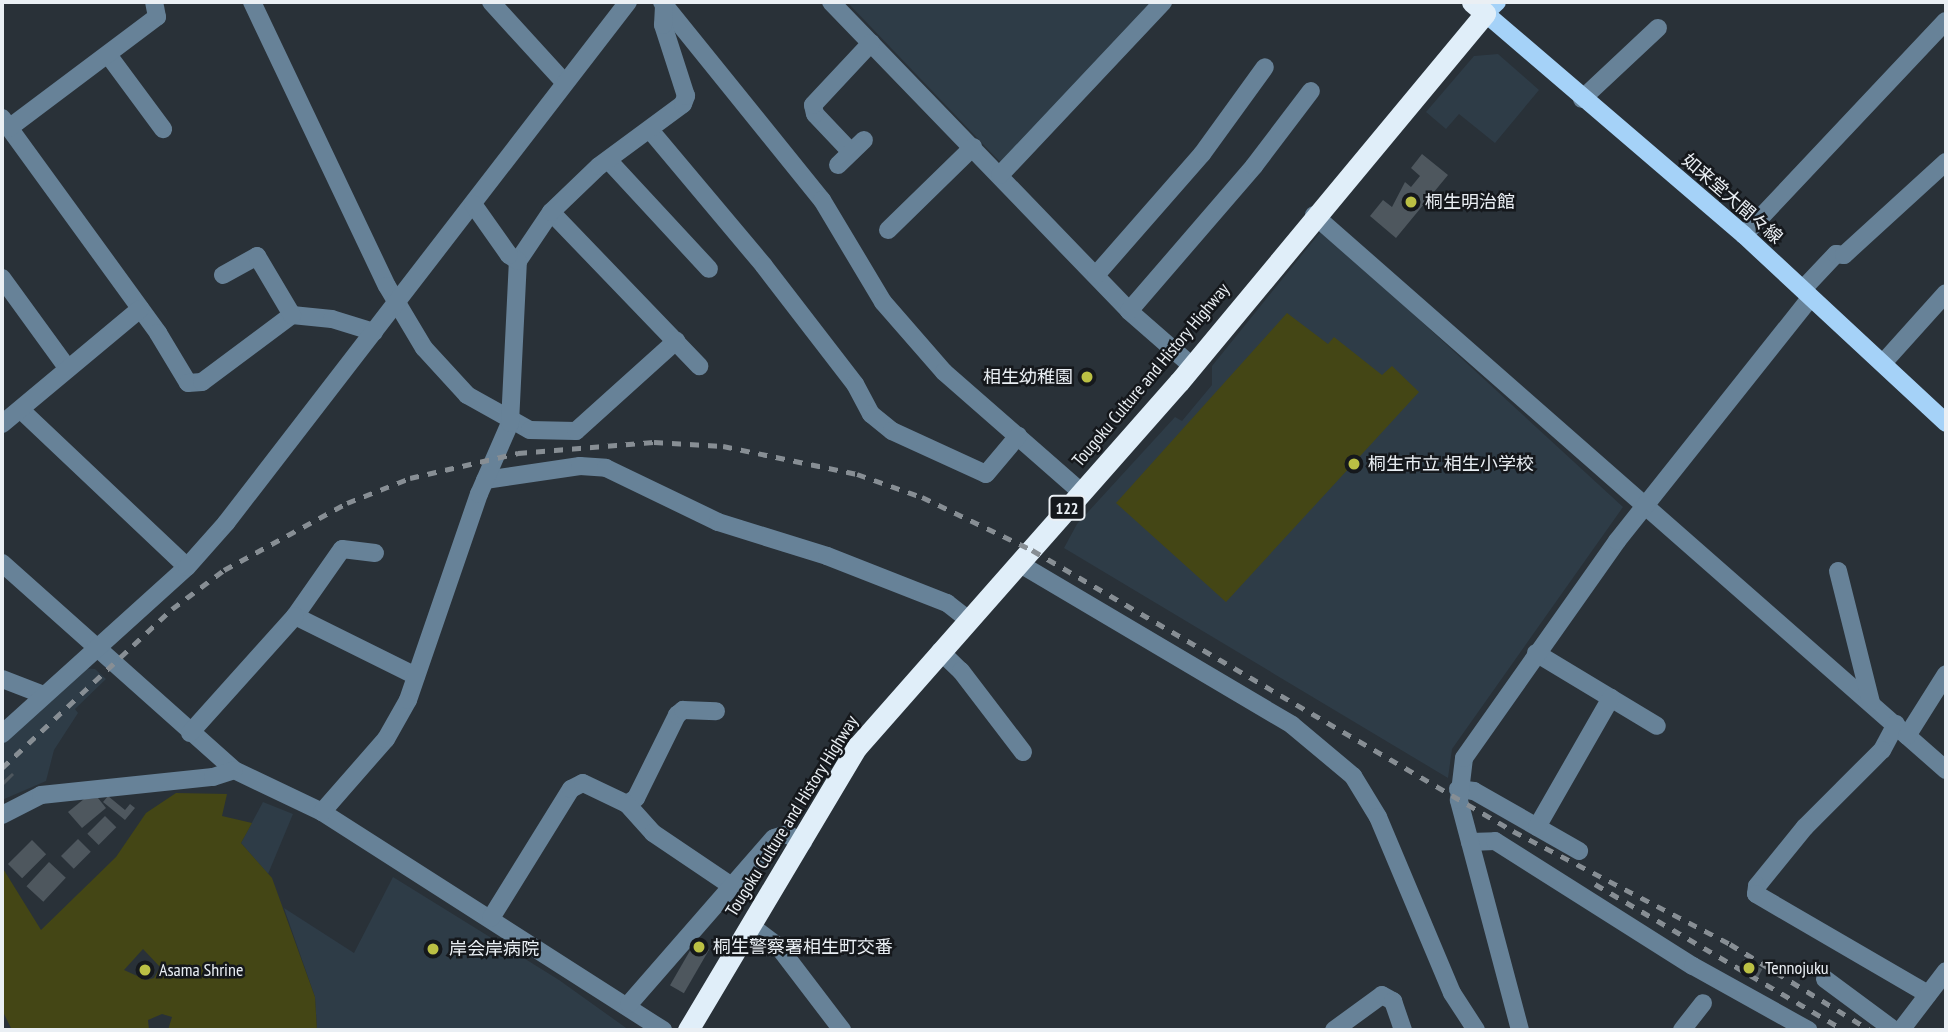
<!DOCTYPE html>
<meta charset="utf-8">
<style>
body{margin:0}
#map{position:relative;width:1948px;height:1032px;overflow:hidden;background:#293138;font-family:"PT Sans Narrow","Noto Sans JP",sans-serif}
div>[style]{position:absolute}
.built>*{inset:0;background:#2e3c47}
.green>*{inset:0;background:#444615}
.building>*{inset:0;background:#4e575e;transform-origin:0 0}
.minor>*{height:18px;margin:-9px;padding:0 9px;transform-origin:9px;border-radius:9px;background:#678298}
.major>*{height:18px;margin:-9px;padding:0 9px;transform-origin:9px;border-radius:9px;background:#a5d2f8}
.highway>*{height:21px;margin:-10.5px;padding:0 10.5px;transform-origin:10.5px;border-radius:10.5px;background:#e0eef9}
.rail>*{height:5px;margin-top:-2.5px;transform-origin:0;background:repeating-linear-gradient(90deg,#878e94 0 9px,transparent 0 18px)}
.dots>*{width:19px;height:19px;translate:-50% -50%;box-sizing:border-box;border:4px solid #15181c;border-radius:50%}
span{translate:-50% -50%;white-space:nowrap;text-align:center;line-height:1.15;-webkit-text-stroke:5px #15181c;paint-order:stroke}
.shield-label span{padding:2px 5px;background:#15181c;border:2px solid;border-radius:5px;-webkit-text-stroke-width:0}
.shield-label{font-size:16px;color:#eaeff4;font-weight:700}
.street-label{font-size:18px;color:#eaeff4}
.poi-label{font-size:18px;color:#eaeff4}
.left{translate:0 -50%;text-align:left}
.right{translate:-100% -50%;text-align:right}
.frame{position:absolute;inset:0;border:4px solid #eaeff4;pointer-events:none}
</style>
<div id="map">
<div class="built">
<i style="clip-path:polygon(847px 2px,1152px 2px,1003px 165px)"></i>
<i style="clip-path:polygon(1498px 54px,1539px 90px,1495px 143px,1459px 114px,1446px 129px,1426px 112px,1474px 56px)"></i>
<i style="clip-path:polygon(1322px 230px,1623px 507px,1452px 749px,1448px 778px,1064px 548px,1077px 524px,1175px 417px,1182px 421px,1212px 385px,1212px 366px)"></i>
<i style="clip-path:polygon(81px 668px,95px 669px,106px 679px,75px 709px,78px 713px,54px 750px,46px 781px,2px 800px,2px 742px)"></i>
<i style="clip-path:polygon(263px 802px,293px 814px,268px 874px,241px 843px)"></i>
<i style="clip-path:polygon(393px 877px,559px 980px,629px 1030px,317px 1030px,315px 997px,284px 908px,354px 953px)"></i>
</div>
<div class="green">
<i style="clip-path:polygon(1287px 313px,1328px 344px,1334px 337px,1382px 375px,1392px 366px,1419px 392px,1226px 602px,1116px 503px)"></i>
<i style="clip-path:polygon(evenodd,176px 793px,227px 794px,222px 816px,252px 823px,241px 843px,272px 878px,315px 997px,317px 1030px,168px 1030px,172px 1017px,162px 1014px,148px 1020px,149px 1030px,12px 1030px,2px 1010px,2px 867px,41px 930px,116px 857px,146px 813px,176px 793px,143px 949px,160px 967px,154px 978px,146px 980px,124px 970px,143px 949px)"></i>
</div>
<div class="building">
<i style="clip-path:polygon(1422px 154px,1448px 175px,1396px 238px,1370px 216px,1383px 200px,1392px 207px,1405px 182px,1411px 187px,1420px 176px,1411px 168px)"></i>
<i style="clip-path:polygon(12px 773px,14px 775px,2px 787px,2px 782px)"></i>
<i style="clip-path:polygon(108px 796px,125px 810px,130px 804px,135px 808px,125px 820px,103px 802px)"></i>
<i style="clip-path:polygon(98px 798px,106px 808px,82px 828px,68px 812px,84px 799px)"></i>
<i style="left:105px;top:816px;width:16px;height:25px;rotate:45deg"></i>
<i style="left:78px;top:839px;width:18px;height:24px;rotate:45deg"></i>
<i style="left:32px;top:840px;width:20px;height:34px;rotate:45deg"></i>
<i style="left:49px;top:862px;width:23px;height:33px;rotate:43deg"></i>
<i style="left:695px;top:942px;width:16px;height:50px;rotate:30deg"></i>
<i style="left:1744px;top:959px;width:21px;height:10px;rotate:29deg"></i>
<i style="left:145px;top:963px;width:11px;height:10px;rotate:45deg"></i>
</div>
<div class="minor">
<i style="left:252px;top:2px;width:314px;rotate:64.6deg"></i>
<i style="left:387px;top:286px;width:72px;rotate:59.2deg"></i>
<i style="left:424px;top:348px;width:64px;rotate:47.5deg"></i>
<i style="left:467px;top:395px;width:72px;rotate:29.1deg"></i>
<i style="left:530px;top:430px;width:46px;rotate:1.2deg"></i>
<i style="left:576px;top:431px;width:135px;rotate:-42deg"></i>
<i style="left:491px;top:2px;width:108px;rotate:47.6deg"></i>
<i style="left:662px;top:2px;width:255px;rotate:51.1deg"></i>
<i style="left:822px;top:200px;width:119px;rotate:59.1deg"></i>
<i style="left:883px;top:302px;width:93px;rotate:48.9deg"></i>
<i style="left:944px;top:372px;width:182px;rotate:41.2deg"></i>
<i style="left:831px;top:2px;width:429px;rotate:46deg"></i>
<i style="left:1129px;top:311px;width:84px;rotate:41.1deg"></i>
<i style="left:109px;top:56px;width:91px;rotate:53.5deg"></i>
<i style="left:1582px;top:99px;width:104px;rotate:-43.1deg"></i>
<i style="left:2px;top:118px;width:266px;rotate:54deg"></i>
<i style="left:158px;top:333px;width:58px;rotate:59deg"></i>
<i style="left:188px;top:383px;width:14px;rotate:-4deg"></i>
<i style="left:202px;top:382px;width:112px;rotate:-36.7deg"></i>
<i style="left:292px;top:315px;width:40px;rotate:5.7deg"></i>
<i style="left:332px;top:319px;width:44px;rotate:17.2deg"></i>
<i style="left:9px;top:128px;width:185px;rotate:-36.9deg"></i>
<i style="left:157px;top:17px;width:15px;rotate:-101deg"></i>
<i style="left:650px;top:130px;width:177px;rotate:50deg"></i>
<i style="left:764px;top:266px;width:149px;rotate:52.4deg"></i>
<i style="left:855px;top:384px;width:34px;rotate:62deg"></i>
<i style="left:871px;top:414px;width:27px;rotate:39deg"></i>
<i style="left:892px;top:431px;width:103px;rotate:24.6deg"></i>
<i style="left:986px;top:474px;width:50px;rotate:-49.9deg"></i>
<i style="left:851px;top:152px;width:52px;rotate:-133.5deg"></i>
<i style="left:815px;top:114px;width:9px;rotate:-103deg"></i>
<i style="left:813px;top:105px;width:85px;rotate:-46.9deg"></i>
<i style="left:609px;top:161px;width:147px;rotate:47.2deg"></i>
<i style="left:838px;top:165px;width:36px;rotate:-44deg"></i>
<i style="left:1000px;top:175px;width:238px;rotate:-46.7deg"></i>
<i style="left:551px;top:212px;width:214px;rotate:46.1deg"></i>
<i style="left:1314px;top:215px;width:841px;rotate:41.29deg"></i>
<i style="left:888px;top:230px;width:119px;rotate:-44.3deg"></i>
<i style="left:1744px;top:235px;width:294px;rotate:-46.7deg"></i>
<i style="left:518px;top:261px;width:59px;rotate:-56deg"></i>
<i style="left:551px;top:212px;width:66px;rotate:-43.8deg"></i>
<i style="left:599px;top:166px;width:104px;rotate:-36.4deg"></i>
<i style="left:683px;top:104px;width:9px;rotate:-69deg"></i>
<i style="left:686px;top:96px;width:75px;rotate:-107.9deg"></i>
<i style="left:663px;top:25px;width:20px;rotate:-87deg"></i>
<i style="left:223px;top:275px;width:39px;rotate:-29deg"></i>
<i style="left:257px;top:256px;width:69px;rotate:59.3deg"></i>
<i style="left:1096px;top:275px;width:161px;rotate:-48.8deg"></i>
<i style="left:1202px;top:154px;width:107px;rotate:-54.1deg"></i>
<i style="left:2px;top:278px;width:112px;rotate:54deg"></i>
<i style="left:1803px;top:289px;width:48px;rotate:-46.7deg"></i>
<i style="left:1836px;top:254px;width:8px;rotate:7deg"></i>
<i style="left:1844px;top:255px;width:138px;rotate:-42.4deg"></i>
<i style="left:1129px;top:311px;width:191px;rotate:-49.2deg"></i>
<i style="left:1254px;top:166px;width:94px;rotate:-52.8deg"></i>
<i style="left:1883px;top:363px;width:94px;rotate:-48deg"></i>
<i style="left:21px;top:410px;width:228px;rotate:43.4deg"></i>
<i style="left:2px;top:424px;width:180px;rotate:-39.8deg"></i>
<i style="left:485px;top:480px;width:96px;rotate:-8.4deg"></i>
<i style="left:580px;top:466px;width:26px;rotate:4deg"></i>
<i style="left:606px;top:468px;width:124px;rotate:25.7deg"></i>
<i style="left:718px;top:522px;width:114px;rotate:17.3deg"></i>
<i style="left:827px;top:556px;width:129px;rotate:21.4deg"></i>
<i style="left:947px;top:603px;width:28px;rotate:38deg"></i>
<i style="left:375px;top:553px;width:33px;rotate:-173deg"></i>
<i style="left:342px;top:549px;width:82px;rotate:125deg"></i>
<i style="left:295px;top:616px;width:135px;rotate:26.4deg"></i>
<i style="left:2px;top:563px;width:311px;rotate:41.7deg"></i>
<i style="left:234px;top:770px;width:98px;rotate:25.5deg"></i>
<i style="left:322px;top:812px;width:405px;rotate:32.6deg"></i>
<i style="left:1020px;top:564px;width:316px;rotate:30.6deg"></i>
<i style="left:1292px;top:725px;width:80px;rotate:39.9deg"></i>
<i style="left:1353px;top:776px;width:48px;rotate:58.6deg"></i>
<i style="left:1378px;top:817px;width:191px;rotate:67.2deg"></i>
<i style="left:1452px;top:993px;width:44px;rotate:57deg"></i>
<i style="left:1838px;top:571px;width:135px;rotate:75.9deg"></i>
<i style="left:940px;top:651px;width:29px;rotate:44deg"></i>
<i style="left:961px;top:671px;width:102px;rotate:52.6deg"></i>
<i style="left:1536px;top:653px;width:141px;rotate:31.1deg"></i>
<i style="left:2px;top:679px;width:45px;rotate:20.9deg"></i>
<i style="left:1896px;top:724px;width:30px;rotate:118deg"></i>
<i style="left:1882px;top:750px;width:109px;rotate:135deg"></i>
<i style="left:1805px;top:827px;width:76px;rotate:129.1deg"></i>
<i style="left:1757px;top:886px;width:8px;rotate:97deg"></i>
<i style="left:1756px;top:894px;width:199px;rotate:30.2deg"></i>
<i style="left:190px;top:733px;width:157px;rotate:-48.1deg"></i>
<i style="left:2px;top:734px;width:249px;rotate:-42.1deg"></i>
<i style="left:187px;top:567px;width:59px;rotate:-48.4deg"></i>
<i style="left:226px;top:523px;width:658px;rotate:-52.35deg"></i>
<i style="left:1907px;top:736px;width:73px;rotate:-57.8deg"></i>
<i style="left:1458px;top:789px;width:16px;rotate:7deg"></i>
<i style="left:1474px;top:791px;width:121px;rotate:29.7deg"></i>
<i style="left:627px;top:804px;width:11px;rotate:-34deg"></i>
<i style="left:636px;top:798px;width:93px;rotate:-63.7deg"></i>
<i style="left:677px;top:715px;width:8px;rotate:-40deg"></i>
<i style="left:683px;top:710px;width:33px;rotate:2deg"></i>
<i style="left:322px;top:812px;width:97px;rotate:-48.8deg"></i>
<i style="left:386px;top:739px;width:45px;rotate:-60.6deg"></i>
<i style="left:408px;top:700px;width:218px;rotate:-71deg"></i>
<i style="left:479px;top:494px;width:77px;rotate:-66.4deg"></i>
<i style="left:510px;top:423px;width:162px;rotate:-87.2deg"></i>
<i style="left:518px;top:261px;width:11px;rotate:-146deg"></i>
<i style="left:509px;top:255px;width:62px;rotate:-125.2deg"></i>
<i style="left:2px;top:815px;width:44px;rotate:-27.1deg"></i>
<i style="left:41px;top:795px;width:173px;rotate:-6deg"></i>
<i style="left:213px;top:777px;width:22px;rotate:-18deg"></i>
<i style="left:1537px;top:827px;width:149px;rotate:-60.2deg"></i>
<i style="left:1470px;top:842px;width:25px;rotate:-2deg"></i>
<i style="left:1495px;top:841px;width:234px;rotate:32.3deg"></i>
<i style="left:1693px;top:966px;width:132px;rotate:29.1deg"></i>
<i style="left:491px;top:918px;width:152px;rotate:-58.2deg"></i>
<i style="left:571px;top:789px;width:13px;rotate:-27deg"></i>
<i style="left:583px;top:783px;width:49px;rotate:25.5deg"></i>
<i style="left:627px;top:804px;width:39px;rotate:48deg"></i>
<i style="left:653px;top:833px;width:93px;rotate:34deg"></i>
<i style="left:751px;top:926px;width:34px;rotate:37deg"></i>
<i style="left:778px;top:946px;width:106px;rotate:52.7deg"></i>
<i style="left:1825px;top:979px;width:86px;rotate:36.5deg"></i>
<i style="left:629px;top:1004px;width:220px;rotate:-48.9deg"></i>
<i style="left:774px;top:838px;width:13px;rotate:-18deg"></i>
<i style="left:786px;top:834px;width:19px;rotate:25deg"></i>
<i style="left:1334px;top:1030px;width:59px;rotate:-36.1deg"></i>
<i style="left:1382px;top:995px;width:13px;rotate:29deg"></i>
<i style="left:1393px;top:1001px;width:31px;rotate:71deg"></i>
<i style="left:1520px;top:1030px;width:238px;rotate:-104.9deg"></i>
<i style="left:1459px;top:800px;width:42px;rotate:-83.2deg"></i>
<i style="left:1464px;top:758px;width:266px;rotate:-54.8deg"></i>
<i style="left:1617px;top:541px;width:310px;rotate:-51.5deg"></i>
<i style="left:1682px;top:1030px;width:34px;rotate:-52deg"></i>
<i style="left:1901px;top:1030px;width:74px;rotate:-52.7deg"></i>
</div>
<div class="major">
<i style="left:1497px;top:2px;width:16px;rotate:137deg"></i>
<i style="left:1485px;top:13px;width:341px;rotate:40.6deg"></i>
<i style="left:1744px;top:235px;width:276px;rotate:42.9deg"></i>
</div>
<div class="highway">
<i style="left:688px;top:1030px;width:330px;rotate:-59.2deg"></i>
<i style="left:857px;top:747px;width:487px;rotate:-48.6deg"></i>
<i style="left:1179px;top:382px;width:479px;rotate:-50.3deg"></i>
<i style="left:1485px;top:13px;width:17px;rotate:-140deg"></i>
</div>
<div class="rail">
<i style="left:2px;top:768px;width:233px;rotate:-43.1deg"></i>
<i style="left:172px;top:609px;width:65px;rotate:-36.9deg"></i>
<i style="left:224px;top:570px;width:140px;rotate:-28.6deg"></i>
<i style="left:347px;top:503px;width:68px;rotate:-21.6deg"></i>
<i style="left:410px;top:478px;width:111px;rotate:-13deg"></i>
<i style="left:518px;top:453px;width:136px;rotate:-4.6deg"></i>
<i style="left:654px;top:442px;width:69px;rotate:3.3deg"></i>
<i style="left:723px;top:446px;width:137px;rotate:11.8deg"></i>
<i style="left:857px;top:474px;width:69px;rotate:19.5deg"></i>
<i style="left:922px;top:497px;width:122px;rotate:25.7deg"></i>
<i style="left:1032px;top:550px;width:557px;rotate:30.29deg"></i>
<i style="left:1513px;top:831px;width:245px;rotate:27.5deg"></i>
<i style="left:1730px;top:944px;width:164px;rotate:31.6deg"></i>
<i style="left:1595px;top:884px;width:289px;rotate:30.4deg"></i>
</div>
<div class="dots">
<i style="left:1411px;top:202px;background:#bbc044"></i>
<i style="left:1087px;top:377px;background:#bbc044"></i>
<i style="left:1354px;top:464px;background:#bbc044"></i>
<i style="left:699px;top:947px;background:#bbc044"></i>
<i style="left:433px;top:949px;background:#bbc044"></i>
<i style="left:1749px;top:968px;background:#bbc044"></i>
<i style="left:145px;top:970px;background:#bbc044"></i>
</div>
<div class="shield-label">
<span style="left:1067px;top:508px">122</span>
</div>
<div class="street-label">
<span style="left:1732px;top:199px;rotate:41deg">如来堂大間々線</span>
<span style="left:1151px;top:375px;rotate:-50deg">Tougoku Culture and History Highway</span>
<span style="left:792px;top:816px;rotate:-58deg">Tougoku Culture and History Highway</span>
</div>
<div class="poi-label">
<span class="left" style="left:1425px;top:202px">桐生明治館</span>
<span class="right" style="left:1073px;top:377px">相生幼稚園</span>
<span class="left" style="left:1368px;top:464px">桐生市立 相生小学校</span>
<span class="left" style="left:713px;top:947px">桐生警察署相生町交番</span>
<span class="left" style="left:449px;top:949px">岸会岸病院</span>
<span class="left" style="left:1765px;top:968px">Tennojuku</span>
<span class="left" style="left:159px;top:970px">Asama Shrine</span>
</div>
<div class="frame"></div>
</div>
